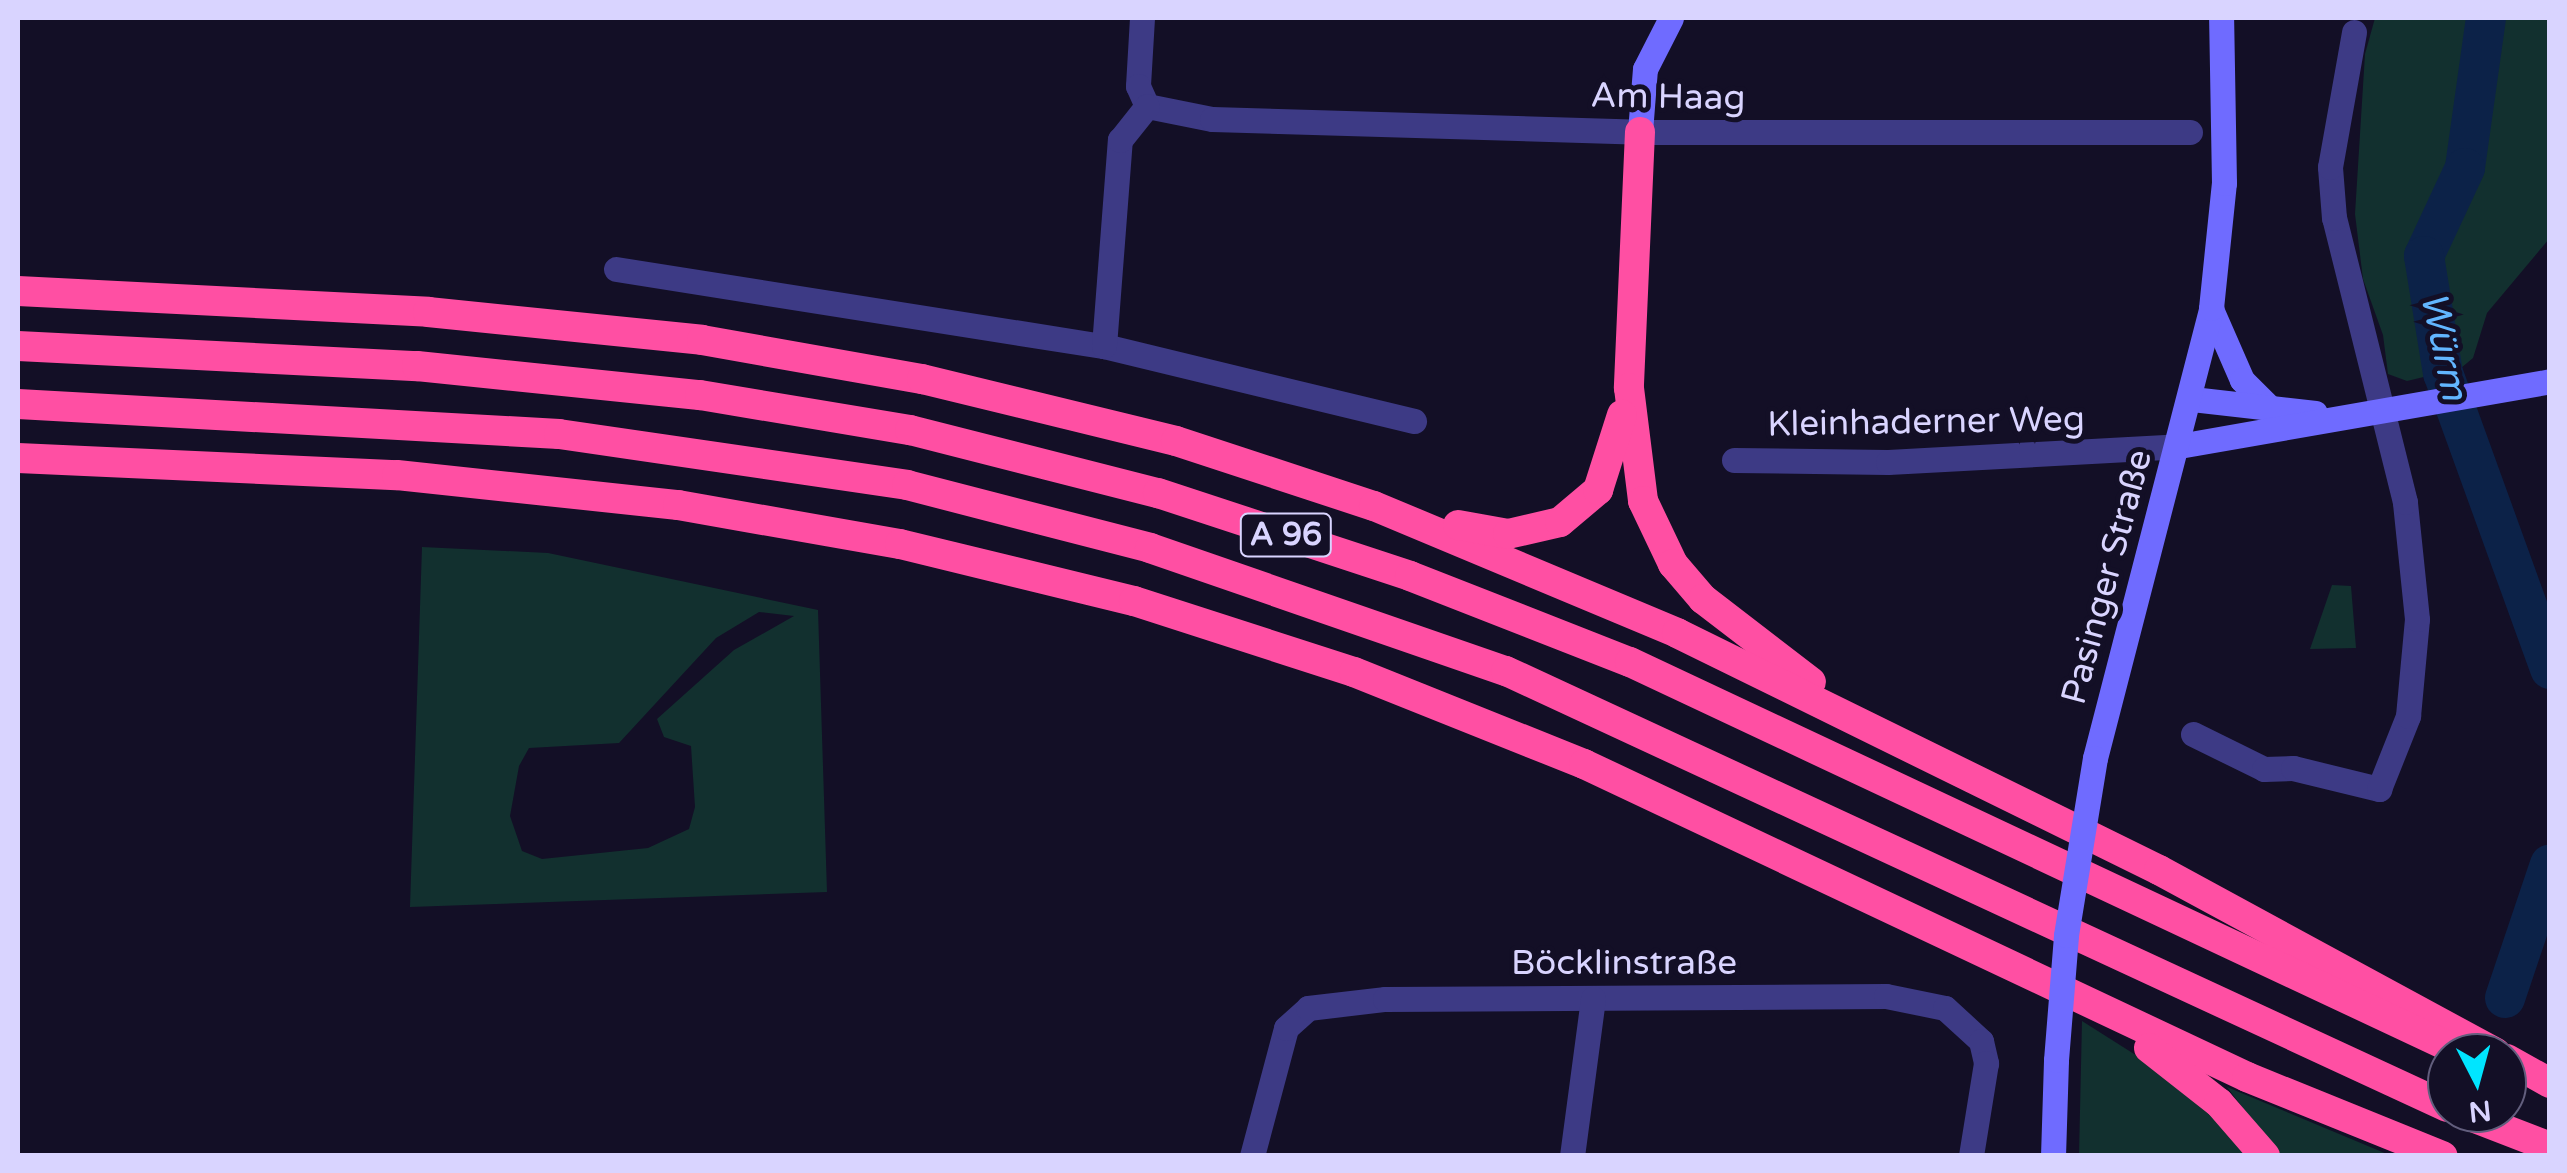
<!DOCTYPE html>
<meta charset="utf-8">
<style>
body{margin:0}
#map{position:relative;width:2567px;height:1173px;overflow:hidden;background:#130f26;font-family:"Varela Round",sans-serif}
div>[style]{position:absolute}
.green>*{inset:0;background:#12302f}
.river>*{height:40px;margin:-20px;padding:0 20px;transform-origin:20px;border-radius:20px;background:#0c2248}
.street>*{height:25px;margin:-12.5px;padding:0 12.5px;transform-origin:12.5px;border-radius:12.5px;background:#3d3a85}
.secondary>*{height:25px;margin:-12.5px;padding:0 12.5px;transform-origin:12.5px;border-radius:12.5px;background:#6f6bff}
.highway>*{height:30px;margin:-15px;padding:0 15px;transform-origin:15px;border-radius:15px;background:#ff4fa3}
.secondary-bridge>*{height:25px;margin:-12.5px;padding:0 12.5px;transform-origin:12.5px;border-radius:12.5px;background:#6f6bff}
span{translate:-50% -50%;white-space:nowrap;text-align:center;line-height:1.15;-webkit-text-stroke:10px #130f26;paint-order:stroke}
.shield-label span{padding:2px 8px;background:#130f26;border:2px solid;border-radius:8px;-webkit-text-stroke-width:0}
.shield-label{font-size:32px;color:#d9d4ff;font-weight:700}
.street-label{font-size:35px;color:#d9d4ff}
.water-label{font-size:38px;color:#62b6ff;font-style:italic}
.frame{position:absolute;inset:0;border:20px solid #d9d4ff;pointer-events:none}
.north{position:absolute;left:2427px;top:1033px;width:100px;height:100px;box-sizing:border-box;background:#130f26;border:2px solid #625e7d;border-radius:50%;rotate:174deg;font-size:28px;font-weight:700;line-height:40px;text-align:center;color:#d9d4ff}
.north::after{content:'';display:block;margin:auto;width:35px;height:45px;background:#00e5ff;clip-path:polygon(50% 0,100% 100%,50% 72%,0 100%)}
</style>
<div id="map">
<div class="green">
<i style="clip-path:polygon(2375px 18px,2549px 18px,2549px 239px,2487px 313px,2473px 358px,2461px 368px,2407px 381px,2388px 374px,2383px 335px,2363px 279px,2355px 214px,2365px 54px)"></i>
<i style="clip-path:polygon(evenodd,422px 547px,548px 553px,818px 610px,827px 892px,410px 907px,422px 547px,759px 612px,794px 616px,734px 650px,657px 719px,664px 737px,691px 746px,695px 807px,689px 829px,648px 848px,542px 859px,522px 851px,510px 816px,519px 766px,529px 748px,619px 743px,716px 638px,759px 612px)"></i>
<i style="clip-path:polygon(2332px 585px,2351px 586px,2356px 648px,2310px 649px)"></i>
<i style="clip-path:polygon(2082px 1021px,2183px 1085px,2253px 1156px,2079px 1156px)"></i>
<i style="clip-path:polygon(2227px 1087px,2387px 1154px,2386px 1155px,2279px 1155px)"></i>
</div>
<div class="river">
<i style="left:2486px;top:18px;width:151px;rotate:98deg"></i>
<i style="left:2465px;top:168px;width:97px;rotate:115deg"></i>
<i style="left:2424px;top:256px;width:119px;rotate:80.8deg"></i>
<i style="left:2443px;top:373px;width:315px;rotate:70.1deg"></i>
<i style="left:2505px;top:998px;width:141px;rotate:-71.4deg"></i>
</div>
<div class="street">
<i style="left:1142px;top:18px;width:68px;rotate:93.4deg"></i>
<i style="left:1138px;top:86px;width:22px;rotate:66deg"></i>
<i style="left:1147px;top:106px;width:66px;rotate:11.3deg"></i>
<i style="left:1212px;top:119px;width:428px;rotate:1.7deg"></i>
<i style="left:1640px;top:132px;width:550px"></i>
<i style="left:616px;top:269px;width:494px;rotate:9deg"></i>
<i style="left:1104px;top:346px;width:319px;rotate:13.6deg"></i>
<i style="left:1104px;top:346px;width:207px;rotate:-85.6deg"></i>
<i style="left:1120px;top:140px;width:43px;rotate:-51.5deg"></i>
<i style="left:1734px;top:460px;width:154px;rotate:0.7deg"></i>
<i style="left:1888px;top:462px;width:291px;rotate:-3.1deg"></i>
<i style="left:2193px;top:734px;width:79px;rotate:26.2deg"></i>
<i style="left:2264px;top:769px;width:29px;rotate:-2deg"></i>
<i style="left:2293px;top:768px;width:89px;rotate:13.7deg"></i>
<i style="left:2379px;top:789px;width:79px;rotate:-68.3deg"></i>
<i style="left:2408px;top:716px;width:97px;rotate:-84.7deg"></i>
<i style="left:2417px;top:619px;width:118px;rotate:-95.9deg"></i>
<i style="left:2405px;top:502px;width:293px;rotate:-104deg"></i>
<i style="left:2334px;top:218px;width:51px;rotate:-94.5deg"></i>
<i style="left:2330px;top:167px;width:137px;rotate:-79.9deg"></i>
<i style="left:1252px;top:1156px;width:132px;rotate:-75.1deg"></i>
<i style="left:1286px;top:1028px;width:30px;rotate:-42deg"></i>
<i style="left:1308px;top:1008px;width:78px;rotate:-6.7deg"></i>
<i style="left:1385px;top:999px;width:501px;rotate:-0.34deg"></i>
<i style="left:1886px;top:996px;width:60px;rotate:11.5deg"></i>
<i style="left:1945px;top:1008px;width:49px;rotate:42.5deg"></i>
<i style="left:1981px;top:1041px;width:23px;rotate:77deg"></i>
<i style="left:1986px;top:1063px;width:94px;rotate:99.2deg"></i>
<i style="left:1572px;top:1156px;width:159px;rotate:-82.4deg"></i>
</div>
<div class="secondary">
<i style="left:1640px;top:132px;width:63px;rotate:-85.5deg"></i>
<i style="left:1645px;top:69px;width:57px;rotate:-63deg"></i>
<i style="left:2211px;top:309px;width:77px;rotate:66.4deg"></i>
<i style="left:2242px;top:380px;width:37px;rotate:45deg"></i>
<i style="left:2192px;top:399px;width:124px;rotate:6.5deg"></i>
<i style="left:2179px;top:446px;width:377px;rotate:-9.9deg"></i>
<i style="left:2095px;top:758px;width:465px;rotate:-75.5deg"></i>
<i style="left:2211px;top:308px;width:126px;rotate:-84.1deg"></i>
<i style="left:2224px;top:183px;width:165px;rotate:-91deg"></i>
<i style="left:2053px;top:1156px;width:96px;rotate:-88.2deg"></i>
</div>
<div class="highway">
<i style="left:1640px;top:132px;width:256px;rotate:92.5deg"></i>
<i style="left:1629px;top:388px;width:114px;rotate:82.9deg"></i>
<i style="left:1643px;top:501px;width:70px;rotate:64.5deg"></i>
<i style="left:1673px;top:564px;width:46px;rotate:49.4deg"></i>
<i style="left:1703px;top:599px;width:136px;rotate:37.5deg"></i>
<i style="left:18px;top:291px;width:411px;rotate:2.9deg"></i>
<i style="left:428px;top:312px;width:275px;rotate:5.8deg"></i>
<i style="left:702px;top:340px;width:223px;rotate:10.1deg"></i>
<i style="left:922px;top:379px;width:261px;rotate:13.7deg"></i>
<i style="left:1176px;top:441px;width:208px;rotate:18.2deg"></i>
<i style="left:1374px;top:506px;width:329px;rotate:22.7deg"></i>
<i style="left:1677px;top:633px;width:537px;rotate:26.18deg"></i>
<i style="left:2159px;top:870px;width:383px;rotate:28.5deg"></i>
<i style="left:18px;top:346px;width:400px;rotate:2.9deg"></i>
<i style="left:417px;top:366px;width:284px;rotate:5.9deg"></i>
<i style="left:700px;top:395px;width:213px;rotate:9.5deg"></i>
<i style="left:910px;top:430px;width:256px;rotate:14.3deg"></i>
<i style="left:1158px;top:493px;width:265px;rotate:18.2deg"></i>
<i style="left:1410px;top:576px;width:236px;rotate:21.4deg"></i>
<i style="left:1630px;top:662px;width:913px;rotate:25.16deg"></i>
<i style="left:18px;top:404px;width:542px;rotate:3.17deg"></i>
<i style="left:559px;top:434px;width:352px;rotate:8.3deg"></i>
<i style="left:907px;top:485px;width:251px;rotate:14.5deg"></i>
<i style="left:1150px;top:548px;width:377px;rotate:19.1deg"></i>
<i style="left:1506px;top:671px;width:1037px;rotate:24.86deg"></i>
<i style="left:18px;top:458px;width:379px;rotate:2.6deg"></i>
<i style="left:397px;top:475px;width:283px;rotate:6.1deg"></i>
<i style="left:678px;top:505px;width:225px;rotate:10deg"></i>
<i style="left:900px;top:544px;width:241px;rotate:13.7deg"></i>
<i style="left:1134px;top:601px;width:231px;rotate:17.9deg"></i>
<i style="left:1354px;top:672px;width:248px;rotate:21.8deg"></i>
<i style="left:1584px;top:764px;width:733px;rotate:25.27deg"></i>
<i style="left:2247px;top:1077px;width:211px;rotate:22deg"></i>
<i style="left:1458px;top:525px;width:51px;rotate:10.2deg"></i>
<i style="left:1508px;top:534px;width:53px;rotate:-13deg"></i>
<i style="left:1560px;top:522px;width:50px;rotate:-40.1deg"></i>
<i style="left:1598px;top:490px;width:79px;rotate:-72.3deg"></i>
<i style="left:2149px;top:1048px;width:89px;rotate:38.2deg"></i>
<i style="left:2219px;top:1103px;width:70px;rotate:49deg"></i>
<i style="left:2507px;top:1059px;width:49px;rotate:29.2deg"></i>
<i style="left:2462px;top:1113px;width:94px;rotate:21.1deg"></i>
</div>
<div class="secondary-bridge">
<i style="left:2056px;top:1060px;width:125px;rotate:-85.4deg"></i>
<i style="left:2066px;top:935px;width:179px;rotate:-80.7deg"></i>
</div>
<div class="shield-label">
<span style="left:1286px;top:535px">A 96</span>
</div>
<div class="street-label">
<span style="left:1668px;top:97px;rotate:1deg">Am Haag</span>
<span style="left:1926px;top:422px;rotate:-1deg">Kleinhaderner Weg</span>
<span style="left:2107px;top:577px;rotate:-75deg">Pasinger Straße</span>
<span style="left:1624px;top:963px">Böcklinstraße</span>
</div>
<div class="water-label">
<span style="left:2443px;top:346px;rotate:78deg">Würm</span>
</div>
<div class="frame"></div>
<div class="north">N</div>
</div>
